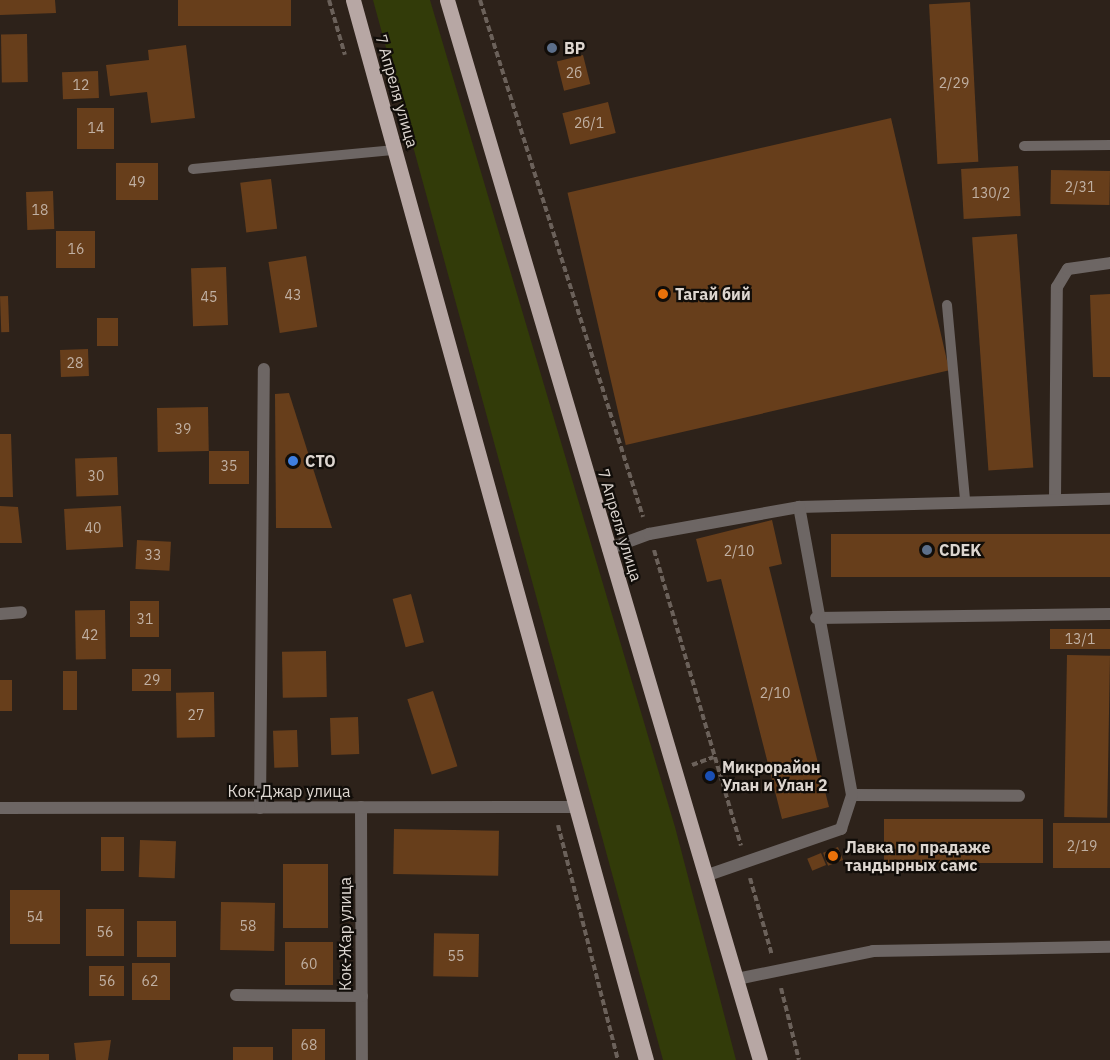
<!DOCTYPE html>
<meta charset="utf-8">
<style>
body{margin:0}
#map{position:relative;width:1110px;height:1060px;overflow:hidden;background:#2d221a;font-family:"IBM Plex Sans",sans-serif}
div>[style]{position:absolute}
.green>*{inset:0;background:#323b09}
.building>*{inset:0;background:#673e1b;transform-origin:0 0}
.path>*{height:4px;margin-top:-2px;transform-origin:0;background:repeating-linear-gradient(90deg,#6b615a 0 6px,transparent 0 9px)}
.service>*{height:10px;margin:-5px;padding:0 5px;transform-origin:5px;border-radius:5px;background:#6d6664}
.minor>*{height:12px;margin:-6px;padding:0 6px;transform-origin:6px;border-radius:6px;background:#6d6664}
.primary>*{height:15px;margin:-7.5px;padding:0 7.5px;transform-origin:7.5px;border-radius:7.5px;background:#b7a7a4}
.dots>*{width:16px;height:16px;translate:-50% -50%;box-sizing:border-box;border:3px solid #110d09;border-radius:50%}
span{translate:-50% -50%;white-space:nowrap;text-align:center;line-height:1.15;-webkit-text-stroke:4.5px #110d09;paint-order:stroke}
.number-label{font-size:14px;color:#c0b0a3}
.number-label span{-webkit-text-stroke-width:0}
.poi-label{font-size:16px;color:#ddd6d0;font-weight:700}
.left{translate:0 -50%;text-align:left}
.street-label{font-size:16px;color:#ddd6d0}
</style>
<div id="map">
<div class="green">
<i style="clip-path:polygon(373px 0,430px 0,675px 827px,736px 1060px,663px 1060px)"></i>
</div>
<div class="building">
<i style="clip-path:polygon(0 0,55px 0,56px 13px,0 15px)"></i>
<i style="left:178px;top:0;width:113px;height:26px"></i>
<i style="left:970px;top:2px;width:160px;height:41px;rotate:87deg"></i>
<i style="left:27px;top:34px;width:48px;height:26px;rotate:89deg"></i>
<i style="clip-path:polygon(186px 45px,195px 118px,151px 123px,147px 92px,110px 96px,106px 65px,149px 60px,148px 50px)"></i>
<i style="left:583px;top:55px;width:30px;height:27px;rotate:76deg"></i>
<i style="left:98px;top:71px;width:27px;height:36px;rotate:88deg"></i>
<i style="left:608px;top:102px;width:32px;height:47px;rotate:76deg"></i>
<i style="left:77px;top:108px;width:37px;height:41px"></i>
<i style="left:891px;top:118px;width:259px;height:332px;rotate:77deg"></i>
<i style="left:158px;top:163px;width:37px;height:42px;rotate:90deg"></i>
<i style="left:1018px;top:166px;width:50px;height:57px;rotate:87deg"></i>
<i style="left:1051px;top:170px;width:59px;height:34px;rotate:1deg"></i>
<i style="left:271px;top:179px;width:50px;height:31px;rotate:83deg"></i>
<i style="left:53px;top:191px;width:38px;height:27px;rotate:88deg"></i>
<i style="left:56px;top:231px;width:39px;height:37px"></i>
<i style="left:1017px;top:234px;width:234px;height:45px;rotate:86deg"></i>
<i style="left:306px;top:256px;width:72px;height:38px;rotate:81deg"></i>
<i style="left:226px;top:267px;width:58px;height:35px;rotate:88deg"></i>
<i style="clip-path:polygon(1110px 294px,1110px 377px,1093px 377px,1090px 295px)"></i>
<i style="left:8px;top:296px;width:36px;height:8px;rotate:88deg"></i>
<i style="left:97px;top:318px;width:21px;height:28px"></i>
<i style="left:88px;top:349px;width:27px;height:28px;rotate:88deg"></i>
<i style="clip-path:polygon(289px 393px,332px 528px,276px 528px,275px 394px)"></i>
<i style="left:208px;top:407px;width:44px;height:51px;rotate:89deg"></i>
<i style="clip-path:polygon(0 434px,11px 434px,13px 497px,0 497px)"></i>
<i style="left:209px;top:451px;width:40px;height:33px"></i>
<i style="left:117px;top:457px;width:38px;height:42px;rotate:88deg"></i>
<i style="clip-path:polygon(0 506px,18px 507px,22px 543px,0 543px)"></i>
<i style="left:121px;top:506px;width:41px;height:57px;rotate:87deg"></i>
<i style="clip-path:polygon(772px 520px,782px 564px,769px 567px,829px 807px,782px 819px,721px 579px,707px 582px,696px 539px)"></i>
<i style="left:831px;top:534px;width:279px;height:43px"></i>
<i style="left:137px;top:540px;width:34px;height:29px;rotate:3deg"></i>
<i style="left:411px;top:594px;width:50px;height:19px;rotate:75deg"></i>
<i style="left:130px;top:601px;width:29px;height:36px"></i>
<i style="left:105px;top:610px;width:49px;height:30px;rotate:89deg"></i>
<i style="left:1110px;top:629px;width:20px;height:60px;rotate:90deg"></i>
<i style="left:326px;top:651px;width:46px;height:44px;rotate:89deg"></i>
<i style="left:1067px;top:655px;width:43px;height:162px;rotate:1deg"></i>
<i style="left:171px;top:669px;width:22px;height:39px;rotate:90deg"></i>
<i style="left:63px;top:671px;width:14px;height:39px"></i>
<i style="left:0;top:680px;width:12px;height:31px"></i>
<i style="left:433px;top:691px;width:79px;height:27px;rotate:72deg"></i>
<i style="left:214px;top:692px;width:45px;height:38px;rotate:89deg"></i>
<i style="left:358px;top:717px;width:37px;height:28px;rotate:88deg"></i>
<i style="left:297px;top:730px;width:37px;height:24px;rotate:88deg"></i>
<i style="left:884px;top:819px;width:159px;height:44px"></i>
<i style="left:1110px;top:823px;width:45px;height:57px;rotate:90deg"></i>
<i style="left:394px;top:829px;width:105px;height:45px;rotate:1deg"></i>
<i style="left:101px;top:837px;width:23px;height:34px"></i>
<i style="left:140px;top:840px;width:36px;height:37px;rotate:2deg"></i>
<i style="left:838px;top:847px;width:14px;height:16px;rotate:69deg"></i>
<i style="left:821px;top:853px;width:13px;height:15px;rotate:67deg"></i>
<i style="left:283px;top:864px;width:45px;height:64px"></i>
<i style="left:10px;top:890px;width:50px;height:54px"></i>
<i style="left:221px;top:902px;width:54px;height:48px;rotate:1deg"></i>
<i style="left:86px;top:909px;width:38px;height:47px"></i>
<i style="left:137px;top:921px;width:39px;height:36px"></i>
<i style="left:479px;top:934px;width:43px;height:45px;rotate:91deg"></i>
<i style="left:285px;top:942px;width:48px;height:43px"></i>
<i style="left:132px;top:963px;width:38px;height:37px"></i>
<i style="left:89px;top:966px;width:35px;height:30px"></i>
<i style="left:292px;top:1029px;width:33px;height:31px"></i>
<i style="clip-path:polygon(111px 1040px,108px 1060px,76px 1060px,74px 1043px)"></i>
<i style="left:233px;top:1047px;width:40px;height:13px"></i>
<i style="left:18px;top:1054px;width:31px;height:6px"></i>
</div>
<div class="path">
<i style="left:329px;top:0;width:57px;rotate:73.8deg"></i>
<i style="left:480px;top:0;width:542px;rotate:72.5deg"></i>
<i style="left:654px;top:550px;width:308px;rotate:73.6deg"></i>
<i style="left:692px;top:765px;width:23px;rotate:-20deg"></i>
<i style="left:558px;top:825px;width:243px;rotate:75.7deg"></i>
<i style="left:750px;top:878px;width:80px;rotate:74.1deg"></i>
<i style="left:781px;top:988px;width:74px;rotate:76deg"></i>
</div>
<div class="service">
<i style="left:1024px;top:146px;width:86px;rotate:-0.7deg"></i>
<i style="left:193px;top:169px;width:203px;rotate:-5.4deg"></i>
<i style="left:947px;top:305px;width:195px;rotate:84.7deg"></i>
</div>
<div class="minor">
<i style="left:1055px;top:498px;width:211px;rotate:-89.5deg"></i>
<i style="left:1057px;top:287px;width:21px;rotate:-59deg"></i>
<i style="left:1068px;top:269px;width:42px;rotate:-8.1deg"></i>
<i style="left:608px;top:549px;width:44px;rotate:-20.1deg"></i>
<i style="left:649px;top:534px;width:152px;rotate:-10.2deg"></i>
<i style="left:799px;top:507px;width:311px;rotate:-1.5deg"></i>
<i style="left:0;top:614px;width:21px;rotate:-5deg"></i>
<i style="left:816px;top:618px;width:294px;rotate:-0.8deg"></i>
<i style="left:852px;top:795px;width:167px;rotate:0.3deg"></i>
<i style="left:361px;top:807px;width:253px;rotate:89.8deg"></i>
<i style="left:0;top:808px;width:577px;rotate:-0.1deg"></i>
<i style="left:260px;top:808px;width:439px;rotate:-89.5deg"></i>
<i style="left:708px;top:875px;width:141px;rotate:-19.1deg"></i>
<i style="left:841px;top:829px;width:36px;rotate:-72deg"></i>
<i style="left:852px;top:795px;width:293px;rotate:-100.4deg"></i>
<i style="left:737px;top:979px;width:139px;rotate:-11.6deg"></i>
<i style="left:873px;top:951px;width:237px;rotate:-1deg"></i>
<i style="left:236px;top:995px;width:126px;rotate:0.5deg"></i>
</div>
<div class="primary">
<i style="left:353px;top:0;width:1100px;rotate:74.55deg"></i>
<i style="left:447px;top:0;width:1105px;rotate:73.55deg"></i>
</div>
<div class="dots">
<i style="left:552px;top:48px;background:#5c6f8a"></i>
<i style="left:663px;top:294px;background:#e8710a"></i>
<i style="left:293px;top:461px;background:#3f7fe0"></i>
<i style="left:927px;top:550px;background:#5c6f8a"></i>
<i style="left:710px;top:776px;background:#1a4fb4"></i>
<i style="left:833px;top:856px;background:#e8710a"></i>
</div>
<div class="number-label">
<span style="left:574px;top:73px">2б</span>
<span style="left:954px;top:83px">2/29</span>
<span style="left:81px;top:85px">12</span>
<span style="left:589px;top:123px">2б/1</span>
<span style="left:96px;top:128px">14</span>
<span style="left:137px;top:182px">49</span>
<span style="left:1080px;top:187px">2/31</span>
<span style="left:991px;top:193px">130/2</span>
<span style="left:40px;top:210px">18</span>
<span style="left:76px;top:249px">16</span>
<span style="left:293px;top:295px">43</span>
<span style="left:209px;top:297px">45</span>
<span style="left:75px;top:363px">28</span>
<span style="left:183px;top:429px">39</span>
<span style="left:229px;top:466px">35</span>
<span style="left:96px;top:476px">30</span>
<span style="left:93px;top:528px">40</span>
<span style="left:739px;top:551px">2/10</span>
<span style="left:153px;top:555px">33</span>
<span style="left:145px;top:619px">31</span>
<span style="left:90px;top:635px">42</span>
<span style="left:1080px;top:639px">13/1</span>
<span style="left:152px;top:680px">29</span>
<span style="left:775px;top:693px">2/10</span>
<span style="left:196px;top:715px">27</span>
<span style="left:1082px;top:846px">2/19</span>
<span style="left:35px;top:917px">54</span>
<span style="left:248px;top:926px">58</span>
<span style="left:105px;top:932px">56</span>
<span style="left:456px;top:956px">55</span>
<span style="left:309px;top:964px">60</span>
<span style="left:107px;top:981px">56</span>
<span style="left:150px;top:981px">62</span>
<span style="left:309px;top:1045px">68</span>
</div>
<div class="poi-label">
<span class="left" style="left:564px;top:48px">BP</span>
<span class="left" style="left:675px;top:294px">Тагай бий</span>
<span class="left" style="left:305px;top:461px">СТО</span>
<span class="left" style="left:939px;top:550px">CDEK</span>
<span class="left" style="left:722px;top:776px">Микрорайон<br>Улан и Улан 2</span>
<span class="left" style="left:845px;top:856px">Лавка по прадаже<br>тандырных самс</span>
</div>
<div class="street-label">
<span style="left:397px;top:91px;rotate:74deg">7 Апреля улица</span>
<span style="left:620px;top:525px;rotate:73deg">7 Апреля улица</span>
<span style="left:289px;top:791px">Кок-Джар улица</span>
<span style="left:345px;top:934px;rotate:-90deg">Кок-Жар улица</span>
</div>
</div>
